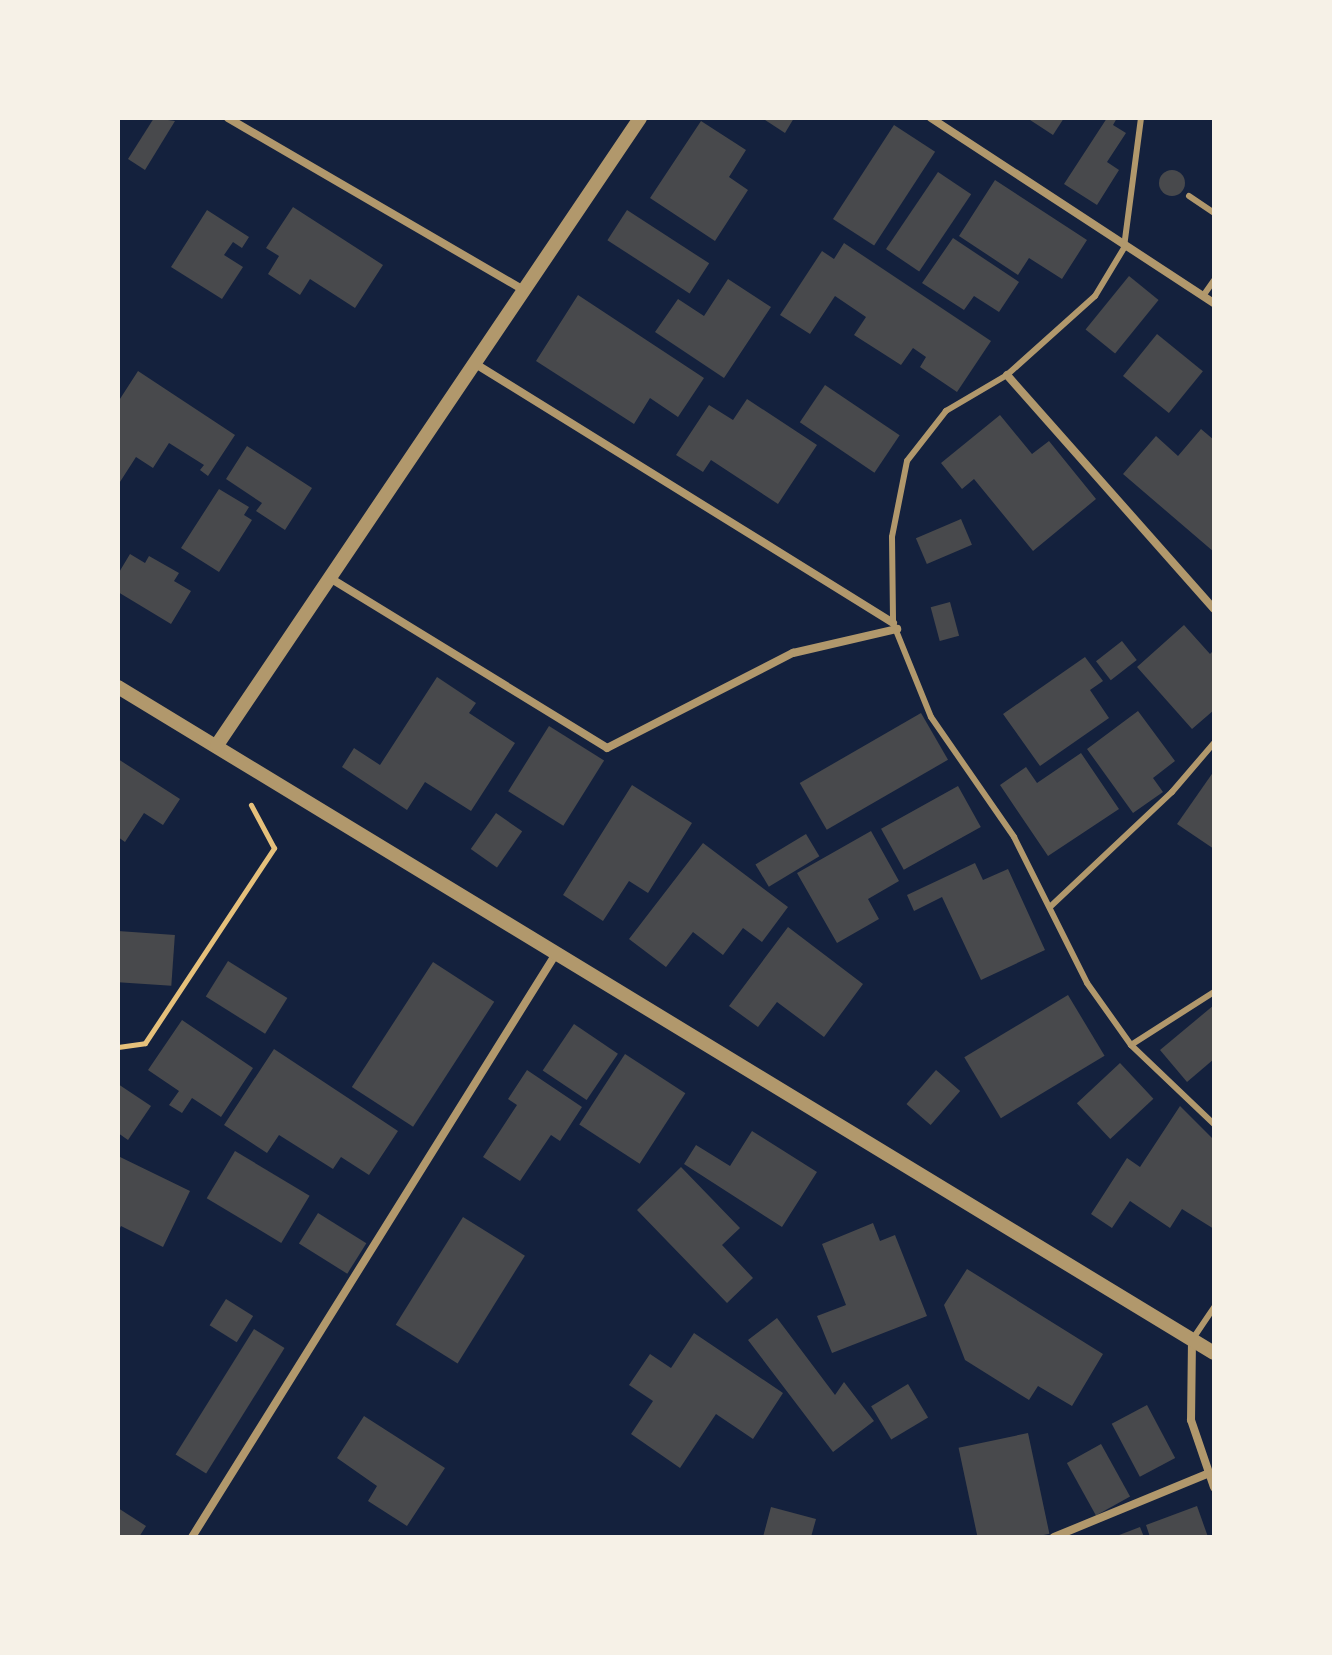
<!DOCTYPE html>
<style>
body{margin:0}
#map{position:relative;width:1332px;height:1655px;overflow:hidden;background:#14213d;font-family:"Noto Serif",serif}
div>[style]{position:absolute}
.building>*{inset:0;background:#48494c;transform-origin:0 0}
.round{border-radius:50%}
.path>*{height:5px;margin:-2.5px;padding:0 2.5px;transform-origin:2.5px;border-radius:2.5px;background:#e5c07b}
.service>*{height:6px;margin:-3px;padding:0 3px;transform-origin:3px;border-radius:3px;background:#b1986c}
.minor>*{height:8px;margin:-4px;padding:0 4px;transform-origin:4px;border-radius:4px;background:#b1986c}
.tertiary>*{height:14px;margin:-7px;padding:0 7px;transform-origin:7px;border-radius:7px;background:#b1986c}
span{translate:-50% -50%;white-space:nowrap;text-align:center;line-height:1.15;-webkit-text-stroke:6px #f6f1e7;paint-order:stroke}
.frame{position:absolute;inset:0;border:120px solid #f6f1e7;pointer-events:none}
</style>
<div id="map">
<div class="building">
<i style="clip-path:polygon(154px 118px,175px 121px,145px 170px,128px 159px)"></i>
<i style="clip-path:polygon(762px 118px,794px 118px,785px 133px)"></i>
<i style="clip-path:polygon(1027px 118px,1064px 118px,1053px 135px)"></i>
<i style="clip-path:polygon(1107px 118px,1117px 118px,1113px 125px,1126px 133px,1107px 162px,1119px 170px,1097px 205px,1064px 184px)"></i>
<i style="clip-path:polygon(701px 121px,746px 150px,729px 177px,748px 190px,715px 241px,650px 198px)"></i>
<i style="left:894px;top:125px;width:49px;height:112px;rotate:33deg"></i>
<i class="round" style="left:1159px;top:170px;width:26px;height:26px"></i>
<i style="left:938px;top:172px;width:40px;height:93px;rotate:34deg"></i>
<i style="clip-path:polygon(995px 180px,1087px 240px,1062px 279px,1029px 258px,1018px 275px,959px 236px)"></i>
<i style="clip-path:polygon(293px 207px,383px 265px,355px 308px,310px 279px,300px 295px,268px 274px,279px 256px,266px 248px)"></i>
<i style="clip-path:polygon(207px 210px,249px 237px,242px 248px,233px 242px,224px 255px,243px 267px,222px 299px,171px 267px)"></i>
<i style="left:627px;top:210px;width:98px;height:36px;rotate:33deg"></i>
<i style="clip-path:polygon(953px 238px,1019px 282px,999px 312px,974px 296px,964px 310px,922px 283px)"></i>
<i style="clip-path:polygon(844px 243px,991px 341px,957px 392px,920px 367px,926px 357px,913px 348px,901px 365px,854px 335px,866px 317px,835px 296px,810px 334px,780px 315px,822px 251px,834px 259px)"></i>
<i style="left:1129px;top:276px;width:38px;height:69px;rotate:39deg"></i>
<i style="clip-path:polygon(728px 279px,771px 307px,724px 378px,655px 332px,678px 299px,704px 316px)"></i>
<i style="clip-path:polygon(578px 295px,704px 378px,678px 417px,650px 398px,634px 424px,536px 361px)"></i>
<i style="left:1157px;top:334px;width:59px;height:54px;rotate:39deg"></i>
<i style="clip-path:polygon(138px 371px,235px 435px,208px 476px,200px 470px,204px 465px,169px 443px,153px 468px,136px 457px,118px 485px,118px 402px)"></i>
<i style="left:825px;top:385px;width:90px;height:45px;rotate:34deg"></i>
<i style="clip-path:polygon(747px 399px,817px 445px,778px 504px,711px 460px,703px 472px,676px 455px,709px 405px,733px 420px)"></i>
<i style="clip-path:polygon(1000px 415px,1032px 454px,1049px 441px,1096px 499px,1033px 551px,974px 479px,962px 489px,941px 463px)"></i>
<i style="clip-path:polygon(1201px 429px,1214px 440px,1214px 552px,1123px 474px,1156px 436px,1178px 456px)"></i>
<i style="clip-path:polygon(247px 446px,312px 488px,285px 530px,256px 511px,262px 503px,226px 479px)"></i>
<i style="clip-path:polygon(219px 489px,249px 507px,244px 515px,252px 520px,219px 572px,181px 548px)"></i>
<i style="left:961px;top:519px;width:28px;height:49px;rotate:67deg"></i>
<i style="clip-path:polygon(130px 554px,145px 563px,149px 556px,179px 573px,174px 581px,191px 591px,171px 624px,118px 592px,118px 574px)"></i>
<i style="left:950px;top:602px;width:35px;height:20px;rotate:75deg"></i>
<i style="clip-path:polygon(1184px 625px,1210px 654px,1214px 650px,1214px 710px,1192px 729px,1137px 667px)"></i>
<i style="left:1122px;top:641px;width:24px;height:33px;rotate:52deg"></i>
<i style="clip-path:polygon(1085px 657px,1103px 681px,1090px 690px,1109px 718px,1040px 766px,1003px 714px)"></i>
<i style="clip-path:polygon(437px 677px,476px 703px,469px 713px,515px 743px,471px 811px,425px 782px,407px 810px,342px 767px,354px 748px,380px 765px)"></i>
<i style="clip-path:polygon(1138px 711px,1175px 761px,1153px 778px,1163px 792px,1133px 813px,1087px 749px)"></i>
<i style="left:921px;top:713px;width:54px;height:140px;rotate:60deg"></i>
<i style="left:549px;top:726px;width:65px;height:77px;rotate:32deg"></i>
<i style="clip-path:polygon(1081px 753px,1119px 809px,1048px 856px,1000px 785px,1026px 767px,1037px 783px)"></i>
<i style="clip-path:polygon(118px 759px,180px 799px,163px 825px,144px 813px,125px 842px,118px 837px)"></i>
<i style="clip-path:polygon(1214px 771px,1214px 849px,1177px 824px)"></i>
<i style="clip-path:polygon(632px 785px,692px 823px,648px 893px,629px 881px,603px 921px,563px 895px)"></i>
<i style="left:958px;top:786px;width:47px;height:88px;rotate:61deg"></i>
<i style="left:496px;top:813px;width:32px;height:44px;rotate:35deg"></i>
<i style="clip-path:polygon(871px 831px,899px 881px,868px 899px,879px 919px,837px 943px,797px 873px)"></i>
<i style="left:806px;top:834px;width:26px;height:59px;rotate:59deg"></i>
<i style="clip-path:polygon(703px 843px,788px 907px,762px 942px,743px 928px,723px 955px,693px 932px,666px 967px,629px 939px)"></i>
<i style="clip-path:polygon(975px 863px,983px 880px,1008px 869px,1045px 950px,981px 980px,942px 897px,914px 911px,907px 895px)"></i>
<i style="clip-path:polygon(788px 927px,863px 984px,824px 1037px,777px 1002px,758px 1027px,729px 1006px)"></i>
<i style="left:118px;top:931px;width:57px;height:51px;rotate:4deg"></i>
<i style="left:228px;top:961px;width:70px;height:42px;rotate:32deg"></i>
<i style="left:433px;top:962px;width:73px;height:149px;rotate:33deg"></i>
<i style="left:1068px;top:995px;width:71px;height:121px;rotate:59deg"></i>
<i style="clip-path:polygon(1214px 1005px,1214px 1059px,1187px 1082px,1160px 1050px)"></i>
<i style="clip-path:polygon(182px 1020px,253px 1068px,221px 1117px,192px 1098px,182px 1113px,169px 1105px,179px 1091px,148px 1070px)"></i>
<i style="left:574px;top:1024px;width:53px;height:56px;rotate:34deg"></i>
<i style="clip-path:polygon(274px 1049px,398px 1131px,369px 1175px,341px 1157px,333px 1169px,279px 1135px,267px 1153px,224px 1125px)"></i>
<i style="left:625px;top:1054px;width:72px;height:84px;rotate:33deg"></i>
<i style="left:1120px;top:1063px;width:49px;height:59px;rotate:47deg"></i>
<i style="clip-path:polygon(527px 1070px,582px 1107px,560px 1141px,551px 1135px,520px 1181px,483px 1157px,517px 1105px,508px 1099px)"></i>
<i style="left:936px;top:1070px;width:32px;height:45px;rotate:41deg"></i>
<i style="clip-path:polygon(118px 1084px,151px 1106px,128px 1140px,118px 1133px)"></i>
<i style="clip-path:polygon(1180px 1106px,1214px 1140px,1214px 1229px,1182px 1209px,1170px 1228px,1130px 1201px,1112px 1228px,1091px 1214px,1127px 1158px,1140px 1167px)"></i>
<i style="clip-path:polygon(752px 1131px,817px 1172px,782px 1227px,684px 1164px,696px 1145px,730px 1166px)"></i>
<i style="left:235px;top:1151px;width:87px;height:55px;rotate:31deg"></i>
<i style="clip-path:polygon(118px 1156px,190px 1191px,163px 1247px,121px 1226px,118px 1232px)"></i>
<i style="clip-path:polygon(681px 1167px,740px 1228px,722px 1245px,753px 1278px,727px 1303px,637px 1210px)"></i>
<i style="left:318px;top:1213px;width:57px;height:36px;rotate:32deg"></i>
<i style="left:463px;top:1217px;width:73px;height:127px;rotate:32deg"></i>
<i style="clip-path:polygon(873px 1223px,880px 1241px,895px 1235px,927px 1316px,832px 1353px,817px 1316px,846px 1305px,822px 1244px)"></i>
<i style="clip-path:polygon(967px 1269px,1103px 1354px,1072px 1406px,1038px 1386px,1029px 1400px,965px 1360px,944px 1305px)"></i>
<i style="left:226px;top:1299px;width:32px;height:31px;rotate:32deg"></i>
<i style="clip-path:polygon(777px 1318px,835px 1395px,844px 1382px,874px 1421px,833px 1452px,748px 1340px)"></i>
<i style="left:254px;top:1329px;width:36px;height:148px;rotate:32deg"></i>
<i style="clip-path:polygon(694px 1333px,783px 1393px,753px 1439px,716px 1414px,680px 1468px,631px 1434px,653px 1401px,629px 1385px,650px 1354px,671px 1368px)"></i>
<i style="left:908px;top:1384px;width:39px;height:43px;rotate:59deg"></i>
<i style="left:1147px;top:1405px;width:60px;height:40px;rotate:62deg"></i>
<i style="clip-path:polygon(364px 1416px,445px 1468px,407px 1526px,368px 1501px,377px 1486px,337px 1458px)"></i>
<i style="left:1028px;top:1433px;width:103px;height:71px;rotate:78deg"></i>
<i style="left:1101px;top:1444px;width:60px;height:39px;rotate:61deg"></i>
<i style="clip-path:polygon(1197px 1506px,1208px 1537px,1150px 1537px,1146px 1525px)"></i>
<i style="clip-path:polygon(771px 1507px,816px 1519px,811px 1537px,763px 1537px)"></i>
<i style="clip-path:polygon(118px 1508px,146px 1526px,139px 1537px,118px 1537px)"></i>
<i style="clip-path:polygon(1140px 1527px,1144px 1537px,1114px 1537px)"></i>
</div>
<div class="path">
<i style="left:118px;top:1047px;width:27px;rotate:-8deg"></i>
<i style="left:145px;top:1043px;width:234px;rotate:-56.5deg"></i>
<i style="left:274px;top:848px;width:49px;rotate:-118.1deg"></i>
</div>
<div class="service">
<i style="left:1141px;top:118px;width:131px;rotate:97.5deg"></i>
<i style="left:1124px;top:248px;width:56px;rotate:121.1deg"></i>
<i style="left:1095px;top:296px;width:118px;rotate:138.1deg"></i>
<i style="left:1007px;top:375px;width:71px;rotate:149.5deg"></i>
<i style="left:946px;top:411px;width:63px;rotate:128deg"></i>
<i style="left:907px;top:461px;width:77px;rotate:101.2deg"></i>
<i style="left:892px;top:537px;width:86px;rotate:89.3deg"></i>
<i style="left:893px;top:623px;width:101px;rotate:68deg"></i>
<i style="left:931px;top:717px;width:146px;rotate:55.3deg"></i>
<i style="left:1014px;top:837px;width:163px;rotate:63.4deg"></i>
<i style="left:1087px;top:983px;width:76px;rotate:54.6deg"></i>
<i style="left:1131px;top:1045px;width:115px;rotate:43.6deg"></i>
<i style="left:1189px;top:196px;width:30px;rotate:34deg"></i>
<i style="left:1203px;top:296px;width:19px;rotate:-55deg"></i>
<i style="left:1051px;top:906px;width:166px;rotate:-43.3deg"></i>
<i style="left:1172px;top:792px;width:65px;rotate:-49.4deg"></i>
<i style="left:1131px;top:1045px;width:98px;rotate:-32.6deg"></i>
<i style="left:1192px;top:1340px;width:40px;rotate:-56deg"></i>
</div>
<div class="minor">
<i style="left:228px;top:118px;width:342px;rotate:30.2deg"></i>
<i style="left:931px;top:118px;width:338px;rotate:33.2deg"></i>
<i style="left:474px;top:363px;width:493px;rotate:31.8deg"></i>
<i style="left:1007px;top:375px;width:312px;rotate:48.5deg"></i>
<i style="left:330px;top:578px;width:325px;rotate:31.5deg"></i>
<i style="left:607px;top:748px;width:209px;rotate:-27.1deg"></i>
<i style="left:793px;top:653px;width:107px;rotate:-13deg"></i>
<i style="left:1192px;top:1340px;width:80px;rotate:90.7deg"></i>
<i style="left:1191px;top:1420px;width:71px;rotate:71.1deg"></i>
<i style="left:192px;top:1537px;width:690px;rotate:-58.04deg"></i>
<i style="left:1054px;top:1537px;width:168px;rotate:-22.4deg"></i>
</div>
<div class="tertiary">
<i style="left:118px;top:687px;width:1282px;rotate:31.29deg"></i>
<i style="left:217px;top:745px;width:756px;rotate:-55.99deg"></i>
</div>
<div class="frame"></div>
</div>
